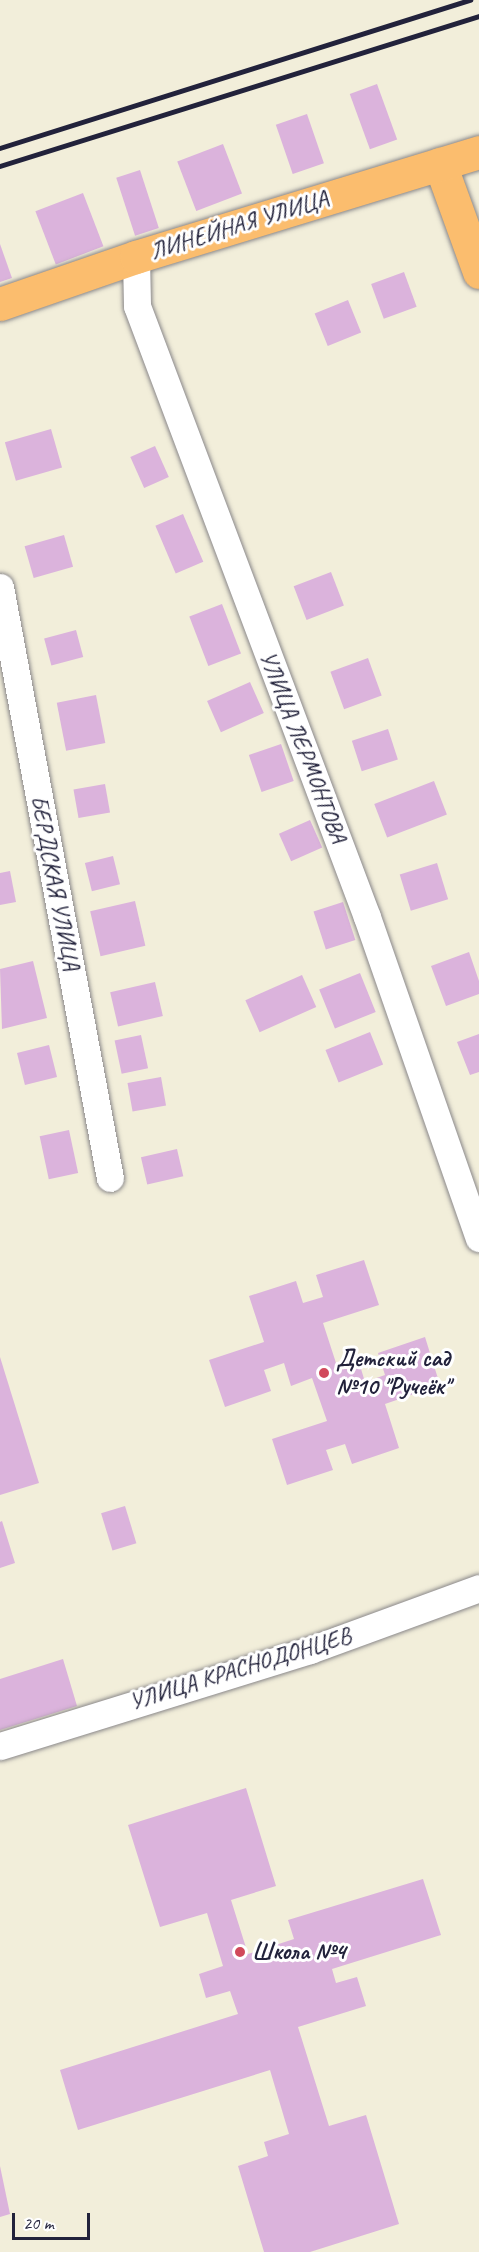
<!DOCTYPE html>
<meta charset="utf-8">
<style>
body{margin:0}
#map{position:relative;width:479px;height:2252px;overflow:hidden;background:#f2eeda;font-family:Caveat,sans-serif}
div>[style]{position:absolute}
.building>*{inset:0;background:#dbb3dc;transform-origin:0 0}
.roads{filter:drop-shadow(0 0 2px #8a888a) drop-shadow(0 0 2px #8a888a)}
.minor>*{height:27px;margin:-13.5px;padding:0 13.5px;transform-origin:13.5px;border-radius:13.5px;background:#fff}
.major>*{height:33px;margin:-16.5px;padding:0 16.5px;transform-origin:16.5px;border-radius:16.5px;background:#fbbd6e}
.rail>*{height:4.5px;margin:-2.25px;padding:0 2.25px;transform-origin:2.25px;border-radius:2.25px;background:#22223b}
.dots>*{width:16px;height:16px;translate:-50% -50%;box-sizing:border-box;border:3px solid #fff;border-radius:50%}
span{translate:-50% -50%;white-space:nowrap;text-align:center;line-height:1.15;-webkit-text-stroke:6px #fff;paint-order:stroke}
.street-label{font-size:24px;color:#22223b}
.poi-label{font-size:24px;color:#22223b;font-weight:700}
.left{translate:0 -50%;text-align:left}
.scale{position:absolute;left:12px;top:2213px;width:78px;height:27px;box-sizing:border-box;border:3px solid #22223b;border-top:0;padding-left:8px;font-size:18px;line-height:21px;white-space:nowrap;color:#22223b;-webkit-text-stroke:4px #fff;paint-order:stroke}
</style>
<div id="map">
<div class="building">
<i style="left:377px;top:84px;width:59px;height:29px;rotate:70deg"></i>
<i style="left:307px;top:114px;width:52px;height:33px;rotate:71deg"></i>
<i style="left:223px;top:144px;width:53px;height:49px;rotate:69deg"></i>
<i style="left:140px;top:170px;width:61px;height:25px;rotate:72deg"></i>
<i style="left:83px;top:193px;width:57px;height:51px;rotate:69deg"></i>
<i style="clip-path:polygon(0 244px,12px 278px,0 282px)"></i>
<i style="left:404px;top:272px;width:37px;height:35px;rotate:70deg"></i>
<i style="left:348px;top:300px;width:35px;height:36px;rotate:68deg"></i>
<i style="left:51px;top:429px;width:40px;height:48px;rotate:74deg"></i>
<i style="left:155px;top:446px;width:34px;height:27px;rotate:66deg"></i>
<i style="left:183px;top:514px;width:52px;height:30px;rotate:67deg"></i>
<i style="left:64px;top:535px;width:33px;height:41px;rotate:74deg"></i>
<i style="left:331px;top:572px;width:36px;height:40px;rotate:69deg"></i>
<i style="left:222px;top:604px;width:53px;height:35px;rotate:69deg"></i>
<i style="left:76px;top:630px;width:28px;height:33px;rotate:75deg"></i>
<i style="left:368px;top:658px;width:40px;height:40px;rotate:70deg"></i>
<i style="left:250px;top:682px;width:34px;height:47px;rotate:66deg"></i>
<i style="left:96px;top:695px;width:49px;height:40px;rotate:79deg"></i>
<i style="left:388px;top:729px;width:32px;height:38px;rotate:72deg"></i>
<i style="left:281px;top:744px;width:39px;height:34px;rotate:71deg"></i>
<i style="left:434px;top:781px;width:36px;height:64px;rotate:69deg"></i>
<i style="left:105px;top:784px;width:29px;height:32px;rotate:80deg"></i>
<i style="left:310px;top:820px;width:30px;height:34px;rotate:66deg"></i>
<i style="left:113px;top:856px;width:29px;height:29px;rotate:76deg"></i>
<i style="left:437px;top:863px;width:38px;height:39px;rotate:73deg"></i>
<i style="clip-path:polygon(10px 871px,16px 902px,0 905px,0 873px)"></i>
<i style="left:135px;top:901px;width:46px;height:46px;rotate:77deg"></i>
<i style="left:343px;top:902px;width:40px;height:31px;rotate:72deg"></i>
<i style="clip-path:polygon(469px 952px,479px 981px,479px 994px,446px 1006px,431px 966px)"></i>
<i style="clip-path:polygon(33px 961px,47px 1018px,2px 1029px,0 969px)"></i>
<i style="left:360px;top:973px;width:42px;height:44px;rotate:68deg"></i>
<i style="left:302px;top:975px;width:35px;height:62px;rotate:66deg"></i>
<i style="left:155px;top:982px;width:35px;height:46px;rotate:77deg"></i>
<i style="left:370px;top:1032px;width:35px;height:48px;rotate:68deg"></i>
<i style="clip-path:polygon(479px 1034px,479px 1072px,470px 1075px,457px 1042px)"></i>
<i style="left:141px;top:1035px;width:34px;height:27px;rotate:78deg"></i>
<i style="left:49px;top:1045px;width:33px;height:33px;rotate:76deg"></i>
<i style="left:161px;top:1077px;width:29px;height:34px;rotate:80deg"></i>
<i style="left:69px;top:1130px;width:44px;height:30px;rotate:78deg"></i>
<i style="left:177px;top:1149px;width:28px;height:37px;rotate:77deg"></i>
<i style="clip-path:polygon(364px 1260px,379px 1305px,323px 1323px,337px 1366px,358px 1359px,365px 1382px,385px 1375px,378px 1353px,425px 1337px,440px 1385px,385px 1404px,399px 1448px,352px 1464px,345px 1444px,326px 1450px,333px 1470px,287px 1485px,272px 1439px,327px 1421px,312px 1378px,291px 1386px,284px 1363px,264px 1370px,271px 1391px,225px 1407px,209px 1360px,264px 1342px,249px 1296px,296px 1281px,303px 1303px,323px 1297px,316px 1275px)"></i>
<i style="clip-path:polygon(0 1357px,39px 1483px,0 1495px)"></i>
<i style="left:125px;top:1506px;width:39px;height:25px;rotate:73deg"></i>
<i style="clip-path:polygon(2px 1521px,15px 1563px,0 1568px,0 1522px)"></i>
<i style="clip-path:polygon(63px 1659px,77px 1706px,0 1730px,0 1679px)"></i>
<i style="clip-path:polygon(246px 1788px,276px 1886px,231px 1900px,248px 1954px,294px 1939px,288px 1920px,423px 1879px,441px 1935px,332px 1969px,336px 1983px,357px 1977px,366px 2006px,298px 2027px,329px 2126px,366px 2115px,399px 2224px,310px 2252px,264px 2252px,238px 2166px,268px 2156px,264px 2142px,289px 2134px,270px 2070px,78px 2130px,60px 2070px,238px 2014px,230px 1991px,206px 1998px,199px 1974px,223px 1966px,207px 1913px,160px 1927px,128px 1825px)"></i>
<i style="clip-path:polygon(0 2166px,10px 2214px,0 2217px)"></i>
</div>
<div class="roads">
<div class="minor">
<i style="left:136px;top:257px;width:49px;rotate:88.8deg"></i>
<i style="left:137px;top:306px;width:653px;rotate:69.37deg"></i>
<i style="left:367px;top:917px;width:340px;rotate:70.8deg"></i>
<i style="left:0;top:587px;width:601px;rotate:79.46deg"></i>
<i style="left:0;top:1746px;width:325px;rotate:-17.2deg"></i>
<i style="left:310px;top:1650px;width:180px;rotate:-20.1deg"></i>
</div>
<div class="major">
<i style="left:440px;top:164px;width:115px;rotate:70.1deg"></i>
<i style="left:0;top:304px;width:144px;rotate:-19.1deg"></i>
<i style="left:136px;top:257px;width:359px;rotate:-17deg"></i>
</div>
</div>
<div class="rail">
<i style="left:0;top:148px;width:493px;rotate:-17.5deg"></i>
<i style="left:0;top:166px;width:502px;rotate:-17.39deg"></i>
</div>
<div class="dots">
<i style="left:324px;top:1373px;background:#d1495b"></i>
<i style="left:240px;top:1952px;background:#d1495b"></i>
</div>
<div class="street-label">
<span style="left:239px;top:225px;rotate:-17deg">ЛИНЕЙНАЯ УЛИЦА</span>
<span style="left:303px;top:747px;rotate:69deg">УЛИЦА ЛЕРМОНТОВА</span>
<span style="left:55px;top:883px;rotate:79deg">БЕРДСКАЯ УЛИЦА</span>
<span style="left:240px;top:1669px;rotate:-17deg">УЛИЦА КРАСНОДОНЦЕВ</span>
</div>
<div class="poi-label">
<span class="left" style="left:336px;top:1373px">Детский сад<br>№10 "Ручеёк"</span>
<span class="left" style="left:252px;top:1952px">Школа №4</span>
</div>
<div class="scale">20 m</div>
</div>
